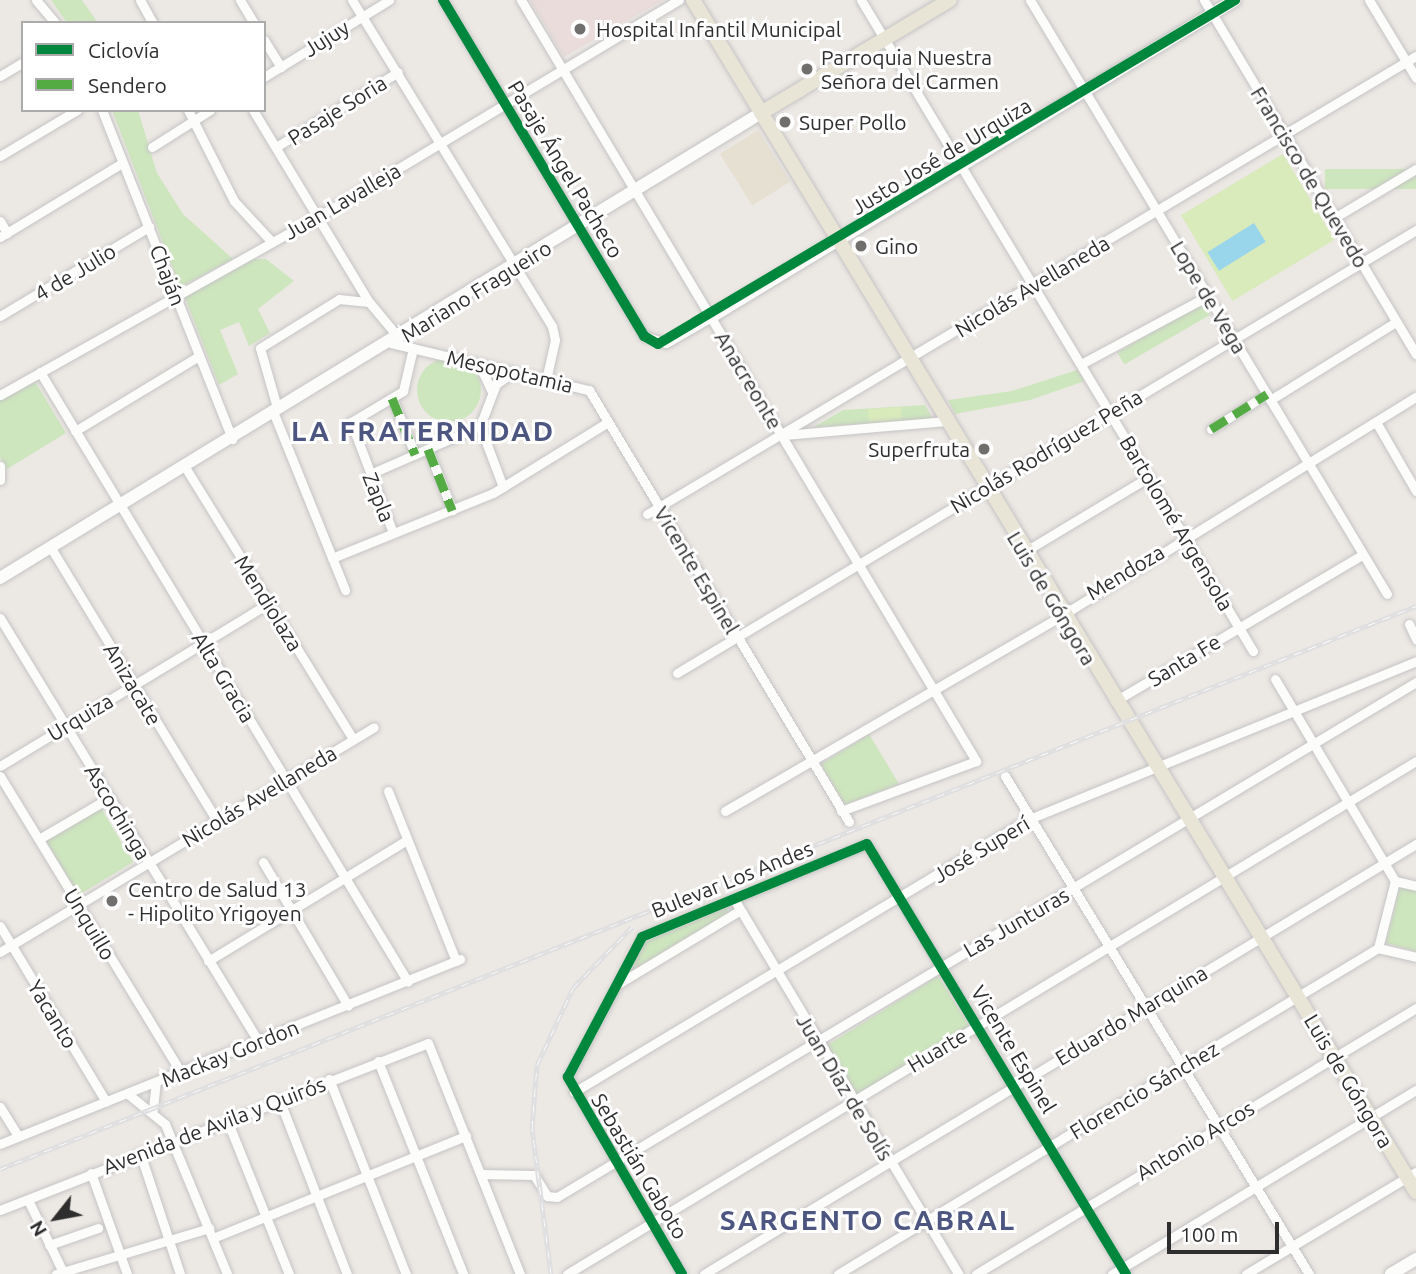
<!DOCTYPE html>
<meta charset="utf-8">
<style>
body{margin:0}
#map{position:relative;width:1416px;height:1274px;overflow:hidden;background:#ece8e4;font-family:Ubuntu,sans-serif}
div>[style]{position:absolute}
.education>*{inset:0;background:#e6e0d3;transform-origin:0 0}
.medical>*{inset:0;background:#e9dcdb}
.green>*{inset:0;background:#cee6be;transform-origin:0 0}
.round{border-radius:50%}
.pitch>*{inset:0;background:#d9eabb;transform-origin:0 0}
.water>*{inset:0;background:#99d6ec;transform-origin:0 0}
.roads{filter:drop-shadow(0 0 2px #c5c4c5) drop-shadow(0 0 2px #c5c4c5)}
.street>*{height:9px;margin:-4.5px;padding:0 4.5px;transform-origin:4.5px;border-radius:4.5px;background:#fcfcfb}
.secondary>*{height:12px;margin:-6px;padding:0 6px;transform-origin:6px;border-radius:6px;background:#fcfcfb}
.primary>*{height:14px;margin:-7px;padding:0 7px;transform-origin:7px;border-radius:7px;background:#e8e4d6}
.rail>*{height:5px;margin-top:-2.5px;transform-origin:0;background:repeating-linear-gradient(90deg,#fff 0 8px,#dfdfe1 0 16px);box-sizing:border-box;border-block:2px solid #dfdfe1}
.quiet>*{height:9px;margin-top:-4.5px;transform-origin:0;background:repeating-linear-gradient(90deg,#54ab44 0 18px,transparent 0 27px)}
.cycleway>*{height:10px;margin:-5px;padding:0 5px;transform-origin:5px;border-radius:5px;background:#00873e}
.dots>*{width:19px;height:19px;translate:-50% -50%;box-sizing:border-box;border:4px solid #fff;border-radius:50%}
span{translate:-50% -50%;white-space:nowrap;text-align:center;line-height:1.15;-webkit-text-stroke:6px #fff;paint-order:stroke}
.poi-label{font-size:21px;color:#2e2e2e}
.left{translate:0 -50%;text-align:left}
.right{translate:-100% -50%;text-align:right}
.street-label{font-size:21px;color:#2e2e2e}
.district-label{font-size:28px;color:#4d5680;font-weight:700;letter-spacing:2px}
.legend{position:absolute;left:21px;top:21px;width:245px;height:91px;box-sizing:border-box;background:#fff;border:2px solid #ababab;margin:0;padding:9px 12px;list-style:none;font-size:21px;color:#2e2e2e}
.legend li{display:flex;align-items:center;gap:14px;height:35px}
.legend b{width:35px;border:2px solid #ababab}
.north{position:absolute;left:21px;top:1183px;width:70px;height:70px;-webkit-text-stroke:5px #fff;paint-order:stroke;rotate:239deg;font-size:19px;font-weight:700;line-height:28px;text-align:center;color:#2e2e2e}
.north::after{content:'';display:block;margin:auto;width:24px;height:32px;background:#2e2e2e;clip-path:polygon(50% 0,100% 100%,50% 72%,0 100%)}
.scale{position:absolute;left:1167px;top:1222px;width:112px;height:32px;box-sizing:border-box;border:4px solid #2e2e2e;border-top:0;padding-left:9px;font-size:21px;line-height:24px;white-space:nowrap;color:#2e2e2e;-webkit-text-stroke:5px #fff;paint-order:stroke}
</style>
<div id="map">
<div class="education">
<i style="left:758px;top:130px;width:61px;height:45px;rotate:58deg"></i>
</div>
<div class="medical">
<i style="clip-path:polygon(530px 0,663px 0,564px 57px)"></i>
</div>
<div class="green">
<i style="clip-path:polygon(51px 0,82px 0,98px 23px,67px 23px)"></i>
<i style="clip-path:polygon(112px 110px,138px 110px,157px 173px,183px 214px,233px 259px,180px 287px)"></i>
<i style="left:1416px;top:169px;width:20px;height:91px;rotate:90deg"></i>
<i style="clip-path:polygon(249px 259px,266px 259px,294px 281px,258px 309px,270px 333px,249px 346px,239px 322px,220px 330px,238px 374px,219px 385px,184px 295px)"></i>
<i style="left:1203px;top:303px;width:14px;height:99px;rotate:60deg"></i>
<i class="round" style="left:417px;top:358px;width:64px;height:64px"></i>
<i style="clip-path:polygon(1077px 370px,1085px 381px,1030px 400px,955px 414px,948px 400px,1012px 391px)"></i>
<i style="clip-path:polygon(33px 378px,66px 433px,7px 469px,0 457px,0 398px)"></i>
<i style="clip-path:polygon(925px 405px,933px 419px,814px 427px,843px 410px)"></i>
<i style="clip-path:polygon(869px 734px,899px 784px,845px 805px,821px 764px)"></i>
<i style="left:101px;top:808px;width:63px;height:64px;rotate:59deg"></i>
<i style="clip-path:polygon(1400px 887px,1416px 891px,1416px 951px,1386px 943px)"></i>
<i style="clip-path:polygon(726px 907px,728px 913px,630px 972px,643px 938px)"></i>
<i style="left:938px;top:976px;width:59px;height:131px;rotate:58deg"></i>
</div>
<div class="pitch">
<i style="left:1283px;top:154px;width:100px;height:119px;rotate:59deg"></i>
<i style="left:901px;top:407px;width:13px;height:33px;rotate:86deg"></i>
</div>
<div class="water">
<i style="left:1254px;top:223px;width:22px;height:55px;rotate:58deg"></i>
</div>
<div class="roads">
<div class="street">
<i style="left:36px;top:0;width:30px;rotate:50deg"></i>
<i style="left:140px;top:0;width:26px;rotate:61deg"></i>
<i style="left:240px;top:0;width:27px;rotate:59deg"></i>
<i style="left:352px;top:0;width:382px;rotate:58.5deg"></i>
<i style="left:552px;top:326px;width:14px;rotate:78deg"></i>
<i style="left:555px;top:340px;width:41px;rotate:102.7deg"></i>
<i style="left:443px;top:0;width:392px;rotate:59.1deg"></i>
<i style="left:644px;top:336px;width:23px;rotate:18deg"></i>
<i style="left:666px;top:343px;width:52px;rotate:-30deg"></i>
<i style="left:521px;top:0;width:887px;rotate:59.12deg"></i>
<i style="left:976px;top:761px;width:144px;rotate:159.7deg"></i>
<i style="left:861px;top:0;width:760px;rotate:58.95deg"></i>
<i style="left:1030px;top:0;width:693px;rotate:58.99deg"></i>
<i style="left:1204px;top:0;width:413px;rotate:59.1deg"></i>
<i style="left:1369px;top:0;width:91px;rotate:58.9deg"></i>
<i style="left:264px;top:40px;width:32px;rotate:58deg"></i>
<i style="left:0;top:76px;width:27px;rotate:-31deg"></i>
<i style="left:264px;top:77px;width:147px;rotate:-31.6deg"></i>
<i style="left:102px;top:110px;width:354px;rotate:68.4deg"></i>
<i style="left:188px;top:110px;width:102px;rotate:63.2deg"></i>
<i style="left:234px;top:201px;width:56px;rotate:47.2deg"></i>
<i style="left:253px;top:110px;width:224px;rotate:58.9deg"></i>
<i style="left:369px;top:302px;width:47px;rotate:50.2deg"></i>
<i style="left:152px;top:147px;width:69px;rotate:-32.5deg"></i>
<i style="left:276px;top:147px;width:143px;rotate:-31.6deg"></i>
<i style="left:0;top:156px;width:90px;rotate:-30.9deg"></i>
<i style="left:1334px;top:218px;width:96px;rotate:-30.9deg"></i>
<i style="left:0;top:221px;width:14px;rotate:60deg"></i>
<i style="left:0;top:237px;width:143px;rotate:-31.2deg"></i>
<i style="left:0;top:316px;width:174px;rotate:-30.9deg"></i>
<i style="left:391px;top:343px;width:204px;rotate:13.4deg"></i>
<i style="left:589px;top:390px;width:504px;rotate:58.96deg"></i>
<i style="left:479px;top:364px;width:31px;rotate:65deg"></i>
<i style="left:1081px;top:364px;width:144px;rotate:-28.2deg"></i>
<i style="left:40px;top:372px;width:712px;rotate:58.9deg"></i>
<i style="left:0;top:395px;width:366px;rotate:-29.3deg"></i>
<i style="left:319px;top:216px;width:420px;rotate:-31deg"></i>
<i style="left:392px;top:398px;width:61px;rotate:67.7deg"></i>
<i style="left:1270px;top:400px;width:148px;rotate:-31.8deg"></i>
<i style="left:276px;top:404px;width:58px;rotate:-105.9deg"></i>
<i style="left:260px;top:348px;width:93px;rotate:-31.8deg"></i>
<i style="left:339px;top:299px;width:30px;rotate:6deg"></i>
<i style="left:274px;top:414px;width:190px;rotate:68deg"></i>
<i style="left:1376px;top:422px;width:80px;rotate:59.9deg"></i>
<i style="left:1211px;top:429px;width:66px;rotate:-32deg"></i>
<i style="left:75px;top:431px;width:145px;rotate:-31.2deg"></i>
<i style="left:784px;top:435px;width:163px;rotate:-4.9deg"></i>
<i style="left:428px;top:449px;width:66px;rotate:68.5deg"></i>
<i style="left:0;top:466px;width:14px;rotate:90deg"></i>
<i style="left:185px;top:467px;width:320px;rotate:58.3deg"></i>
<i style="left:370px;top:474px;width:120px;rotate:-23.6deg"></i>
<i style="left:503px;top:487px;width:65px;rotate:-110.7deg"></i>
<i style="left:480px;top:426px;width:45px;rotate:-69.1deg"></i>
<i style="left:496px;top:384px;width:21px;rotate:-35deg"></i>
<i style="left:647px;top:514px;width:895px;rotate:-30.78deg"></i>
<i style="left:393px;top:533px;width:119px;rotate:-110.7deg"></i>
<i style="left:351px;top:422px;width:61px;rotate:-30.8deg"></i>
<i style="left:403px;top:391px;width:44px;rotate:-76.9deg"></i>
<i style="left:51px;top:548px;width:320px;rotate:58.7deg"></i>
<i style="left:1024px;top:552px;width:146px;rotate:-31deg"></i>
<i style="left:332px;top:558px;width:174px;rotate:-22deg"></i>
<i style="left:493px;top:493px;width:135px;rotate:-31.7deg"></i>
<i style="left:0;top:618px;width:495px;rotate:58.6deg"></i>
<i style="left:1409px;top:624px;width:17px;rotate:65deg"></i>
<i style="left:677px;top:673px;width:862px;rotate:-30.94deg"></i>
<i style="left:1275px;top:679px;width:235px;rotate:59.3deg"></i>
<i style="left:1115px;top:701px;width:287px;rotate:-30.6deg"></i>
<i style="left:0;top:766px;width:315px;rotate:-31.2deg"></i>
<i style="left:0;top:776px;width:348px;rotate:58.6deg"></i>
<i style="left:1005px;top:776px;width:583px;rotate:58.6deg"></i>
<i style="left:388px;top:791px;width:183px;rotate:68.2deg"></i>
<i style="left:725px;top:811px;width:383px;rotate:-30.1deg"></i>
<i style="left:1056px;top:619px;width:423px;rotate:-31.7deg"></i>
<i style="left:39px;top:839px;width:81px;rotate:-30.4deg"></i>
<i style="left:263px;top:862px;width:167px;rotate:59.4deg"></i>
<i style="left:1395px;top:881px;width:22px;rotate:13deg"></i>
<i style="left:734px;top:899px;width:437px;rotate:59.1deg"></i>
<i style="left:0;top:926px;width:205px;rotate:58.9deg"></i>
<i style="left:1378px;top:948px;width:39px;rotate:13deg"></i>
<i style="left:0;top:952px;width:436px;rotate:-31deg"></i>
<i style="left:208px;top:961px;width:233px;rotate:-31.3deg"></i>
<i style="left:618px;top:984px;width:141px;rotate:-31.1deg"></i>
<i style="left:378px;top:1061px;width:229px;rotate:68.2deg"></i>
<i style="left:329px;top:1079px;width:210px;rotate:68.5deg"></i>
<i style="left:574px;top:1092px;width:528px;rotate:-30.98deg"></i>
<i style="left:1027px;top:820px;width:420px;rotate:-22.2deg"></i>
<i style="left:128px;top:1094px;width:48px;rotate:39deg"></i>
<i style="left:165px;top:1124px;width:162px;rotate:67.5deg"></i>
<i style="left:279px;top:1099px;width:188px;rotate:68.8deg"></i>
<i style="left:0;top:1107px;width:34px;rotate:58deg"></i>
<i style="left:153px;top:1109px;width:27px;rotate:-84deg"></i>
<i style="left:227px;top:1120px;width:166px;rotate:68.1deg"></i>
<i style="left:0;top:1144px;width:496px;rotate:-21.9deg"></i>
<i style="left:140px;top:1153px;width:127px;rotate:71.7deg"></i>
<i style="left:91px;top:1173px;width:107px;rotate:70.4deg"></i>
<i style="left:481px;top:1174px;width:53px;rotate:1.1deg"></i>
<i style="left:534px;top:1175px;width:25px;rotate:58deg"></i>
<i style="left:547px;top:1196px;width:10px;rotate:6deg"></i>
<i style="left:557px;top:1197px;width:1002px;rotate:-30.94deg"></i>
<i style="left:28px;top:1200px;width:82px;rotate:64.1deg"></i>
<i style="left:0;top:1210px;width:459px;rotate:-21.3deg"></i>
<i style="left:428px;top:1043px;width:249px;rotate:68.3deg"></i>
<i style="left:213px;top:1238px;width:273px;rotate:-22deg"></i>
<i style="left:49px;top:1245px;width:52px;rotate:-19.1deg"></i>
<i style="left:56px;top:1274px;width:160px;rotate:-16.7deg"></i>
<i style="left:567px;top:1274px;width:992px;rotate:-31.14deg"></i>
<i style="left:682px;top:1274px;width:228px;rotate:-120.1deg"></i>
<i style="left:568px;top:1077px;width:158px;rotate:-62.1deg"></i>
<i style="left:642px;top:937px;width:243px;rotate:-22.5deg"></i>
<i style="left:867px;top:844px;width:502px;rotate:58.94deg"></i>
<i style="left:704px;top:1274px;width:832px;rotate:-31.13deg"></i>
<i style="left:838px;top:1274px;width:631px;rotate:-31.12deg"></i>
<i style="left:1378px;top:948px;width:69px;rotate:-75.8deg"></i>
<i style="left:976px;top:1274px;width:514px;rotate:-31.15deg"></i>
<i style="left:1112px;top:1274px;width:355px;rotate:-31.2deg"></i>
<i style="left:1246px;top:1274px;width:198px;rotate:-31deg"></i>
</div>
<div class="secondary">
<i style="left:711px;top:317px;width:612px;rotate:-31.17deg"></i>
<i style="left:0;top:578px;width:892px;rotate:-31.43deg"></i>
<i style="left:1391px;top:1274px;width:29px;rotate:-31deg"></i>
</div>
<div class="primary">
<i style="left:693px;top:0;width:1394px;rotate:58.76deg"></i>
<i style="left:761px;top:113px;width:220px;rotate:-30.9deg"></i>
</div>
</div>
<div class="rail">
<i style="left:0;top:1169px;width:1524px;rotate:-21.68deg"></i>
<i style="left:551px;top:1274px;width:147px;rotate:-97.4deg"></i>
<i style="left:532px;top:1128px;width:63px;rotate:-85.5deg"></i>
<i style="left:537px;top:1065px;width:85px;rotate:-64.9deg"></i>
<i style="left:573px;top:988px;width:85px;rotate:-46deg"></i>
</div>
<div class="quiet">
<i style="left:392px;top:398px;width:61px;rotate:67.7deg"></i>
<i style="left:1211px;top:429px;width:66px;rotate:-32deg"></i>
<i style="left:428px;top:449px;width:66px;rotate:68.5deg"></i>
</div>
<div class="cycleway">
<i style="left:443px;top:0;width:392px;rotate:59.1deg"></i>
<i style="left:644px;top:336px;width:16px;rotate:30deg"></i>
<i style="left:658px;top:344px;width:672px;rotate:-30.8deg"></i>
<i style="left:682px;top:1274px;width:228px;rotate:-120.1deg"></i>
<i style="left:568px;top:1077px;width:158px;rotate:-62.1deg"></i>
<i style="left:642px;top:937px;width:243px;rotate:-22.5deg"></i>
<i style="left:867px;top:844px;width:502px;rotate:58.94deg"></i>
</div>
<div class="dots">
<i style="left:580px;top:29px;background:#706f6e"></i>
<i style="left:807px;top:69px;background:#706f6e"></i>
<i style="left:785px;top:122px;background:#706f6e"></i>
<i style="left:861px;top:246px;background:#706f6e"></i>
<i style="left:984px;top:449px;background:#706f6e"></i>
<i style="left:112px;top:901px;background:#706f6e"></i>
</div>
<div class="poi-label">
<span class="left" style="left:596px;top:29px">Hospital Infantil Municipal</span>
<span class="left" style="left:821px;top:69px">Parroquia Nuestra<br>Señora del Carmen</span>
<span class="left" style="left:799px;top:122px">Super Pollo</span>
<span class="left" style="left:875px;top:246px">Gino</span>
<span class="right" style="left:970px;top:449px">Superfruta</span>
<span class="left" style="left:128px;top:901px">Centro de Salud 13<br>- Hipolito Yrigoyen</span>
</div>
<div class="street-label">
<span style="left:326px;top:38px;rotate:-32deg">Jujuy</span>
<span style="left:337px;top:110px;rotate:-32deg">Pasaje Soria</span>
<span style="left:941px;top:156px;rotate:-31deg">Justo José de Urquiza</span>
<span style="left:566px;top:169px;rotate:59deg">Pasaje Ángel Pacheco</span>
<span style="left:1310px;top:177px;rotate:59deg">Francisco de Quevedo</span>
<span style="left:342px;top:201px;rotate:-30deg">Juan Lavalleja</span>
<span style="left:75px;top:272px;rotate:-31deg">4 de Julio</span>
<span style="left:168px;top:275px;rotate:69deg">Chaján</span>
<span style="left:1032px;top:286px;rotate:-31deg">Nicolás Avellaneda</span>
<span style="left:476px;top:291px;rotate:-32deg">Mariano Fragueiro</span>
<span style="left:1209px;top:297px;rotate:59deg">Lope de Vega</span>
<span style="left:510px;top:371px;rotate:13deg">Mesopotamia</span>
<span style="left:749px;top:380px;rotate:59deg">Anacreonte</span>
<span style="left:1046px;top:451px;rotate:-31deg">Nicolás Rodríguez Peña</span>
<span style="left:379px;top:497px;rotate:68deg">Zapla</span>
<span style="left:1177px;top:523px;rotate:59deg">Bartolomé Argensola</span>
<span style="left:697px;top:570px;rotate:59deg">Vicente Espinel</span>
<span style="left:1125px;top:572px;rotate:-31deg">Mendoza</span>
<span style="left:1052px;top:598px;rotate:59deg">Luis de Góngora</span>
<span style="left:269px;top:603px;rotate:58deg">Mendiolaza</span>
<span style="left:1184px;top:660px;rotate:-31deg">Santa Fe</span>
<span style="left:224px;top:677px;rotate:59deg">Alta Gracia</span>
<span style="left:133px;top:684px;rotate:59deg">Anizacate</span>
<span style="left:80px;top:717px;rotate:-31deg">Urquiza</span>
<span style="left:259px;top:796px;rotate:-31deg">Nicolás Avellaneda</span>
<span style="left:118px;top:812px;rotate:59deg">Ascochinga</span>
<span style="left:981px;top:849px;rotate:-31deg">José Superí</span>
<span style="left:732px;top:879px;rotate:-22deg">Bulevar Los Andes</span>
<span style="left:1016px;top:922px;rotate:-30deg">Las Junturas</span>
<span style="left:90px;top:924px;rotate:59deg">Unquillo</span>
<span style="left:53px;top:1014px;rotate:59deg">Yacanto</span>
<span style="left:1131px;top:1015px;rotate:-31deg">Eduardo Marquina</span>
<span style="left:1014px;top:1049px;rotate:59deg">Vicente Espinel</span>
<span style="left:937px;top:1050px;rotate:-31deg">Huarte</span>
<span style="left:230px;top:1053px;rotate:-22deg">Mackay Gordon</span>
<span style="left:1349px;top:1081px;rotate:59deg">Luis de Góngora</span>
<span style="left:845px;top:1087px;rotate:59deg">Juan Díaz de Solís</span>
<span style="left:1144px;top:1090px;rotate:-31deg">Florencio Sánchez</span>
<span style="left:214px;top:1125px;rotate:-21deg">Avenida de Avila y Quirós</span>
<span style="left:1195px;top:1140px;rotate:-31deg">Antonio Arcos</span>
<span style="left:640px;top:1166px;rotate:59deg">Sebastián Gaboto</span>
</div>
<div class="district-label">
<span style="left:423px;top:431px">LA FRATERNIDAD</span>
<span style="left:868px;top:1220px">SARGENTO CABRAL</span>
</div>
<ul class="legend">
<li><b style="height:9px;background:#00873e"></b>Ciclovía</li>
<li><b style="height:9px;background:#54ab44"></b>Sendero</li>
</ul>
<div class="north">N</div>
<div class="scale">100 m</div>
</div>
